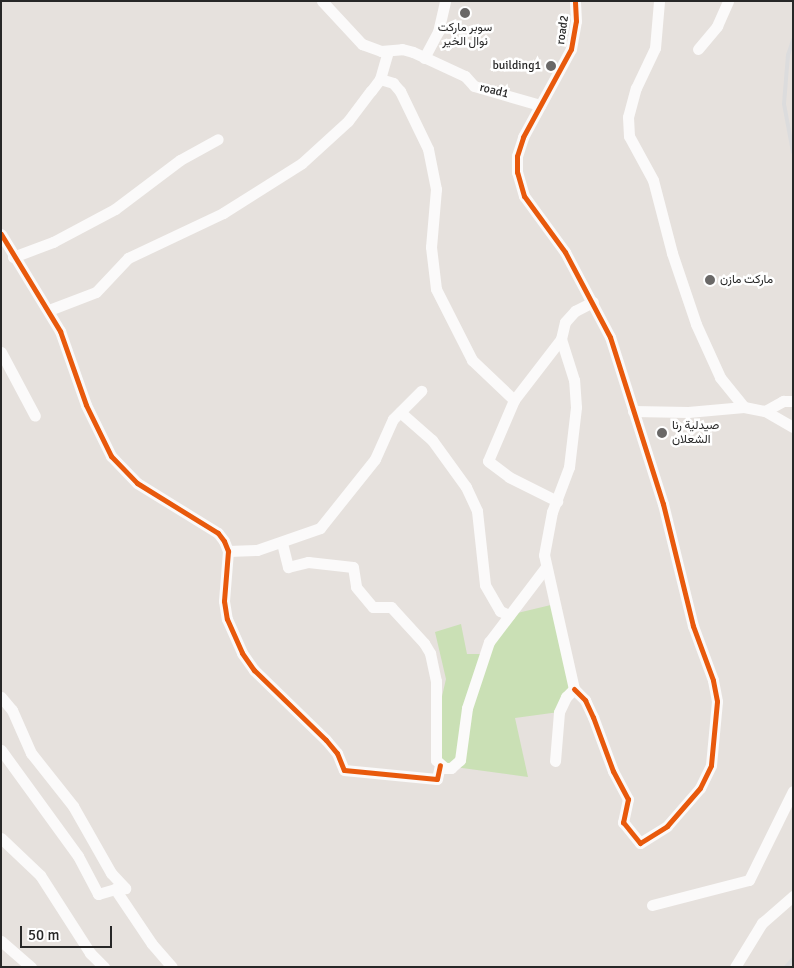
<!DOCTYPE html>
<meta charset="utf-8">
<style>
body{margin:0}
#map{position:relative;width:794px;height:968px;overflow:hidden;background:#e6e1dd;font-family:Signika,Vazirmatn,sans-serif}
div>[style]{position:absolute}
.green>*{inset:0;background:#cae0b5}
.street>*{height:11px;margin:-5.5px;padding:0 5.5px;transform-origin:5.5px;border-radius:5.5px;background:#fbfafa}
.rail>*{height:4px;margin:-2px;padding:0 2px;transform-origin:2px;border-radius:2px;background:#dcdcdd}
.cycleway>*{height:5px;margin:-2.5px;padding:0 2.5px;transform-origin:2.5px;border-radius:2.5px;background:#e8590c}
.dots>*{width:14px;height:14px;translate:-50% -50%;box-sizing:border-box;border:2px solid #fff;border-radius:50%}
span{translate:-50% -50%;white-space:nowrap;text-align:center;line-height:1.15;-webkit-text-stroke:5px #fff;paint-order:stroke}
.poi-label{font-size:12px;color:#272727}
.right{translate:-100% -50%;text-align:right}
.left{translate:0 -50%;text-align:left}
.street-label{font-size:12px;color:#272727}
.frame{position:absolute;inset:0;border:2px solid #272727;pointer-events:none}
.scale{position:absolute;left:20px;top:926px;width:92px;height:22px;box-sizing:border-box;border:2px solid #272727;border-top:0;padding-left:6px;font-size:15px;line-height:18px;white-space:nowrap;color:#272727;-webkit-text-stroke:4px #fff;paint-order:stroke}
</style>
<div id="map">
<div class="green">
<i style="clip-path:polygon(555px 604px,574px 689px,559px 712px,515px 718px,528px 777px,440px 765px,437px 718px,446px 679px,435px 632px,461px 624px,467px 654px,483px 654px,509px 615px)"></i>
</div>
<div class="street">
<i style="left:322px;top:1px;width:59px;rotate:47.1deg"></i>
<i style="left:362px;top:44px;width:20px;rotate:20deg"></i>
<i style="left:381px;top:51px;width:21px;rotate:-5deg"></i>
<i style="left:402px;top:49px;width:11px;rotate:15deg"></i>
<i style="left:413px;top:52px;width:57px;rotate:24.8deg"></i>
<i style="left:465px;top:76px;width:13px;rotate:48deg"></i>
<i style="left:474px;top:86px;width:69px;rotate:16.1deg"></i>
<i style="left:698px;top:49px;width:30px;rotate:-50deg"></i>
<i style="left:717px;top:26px;width:27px;rotate:-66deg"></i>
<i style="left:424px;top:58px;width:30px;rotate:-62deg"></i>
<i style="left:438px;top:32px;width:32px;rotate:-77deg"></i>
<i style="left:380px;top:79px;width:14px;rotate:17deg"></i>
<i style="left:393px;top:83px;width:11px;rotate:49deg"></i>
<i style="left:400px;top:91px;width:64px;rotate:64.2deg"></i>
<i style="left:428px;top:149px;width:41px;rotate:78.7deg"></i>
<i style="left:436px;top:189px;width:58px;rotate:94.9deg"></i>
<i style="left:431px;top:247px;width:42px;rotate:83.2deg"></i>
<i style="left:436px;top:289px;width:80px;rotate:63.1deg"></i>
<i style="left:472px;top:360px;width:58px;rotate:43.6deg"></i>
<i style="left:514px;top:400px;width:66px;rotate:113.1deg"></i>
<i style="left:488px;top:461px;width:26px;rotate:37deg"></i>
<i style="left:509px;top:477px;width:54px;rotate:26.6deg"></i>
<i style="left:1px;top:234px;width:114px;rotate:58.7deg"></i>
<i style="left:60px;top:331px;width:78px;rotate:70.6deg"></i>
<i style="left:86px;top:405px;width:57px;rotate:63.9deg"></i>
<i style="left:111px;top:456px;width:37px;rotate:46deg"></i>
<i style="left:137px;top:483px;width:95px;rotate:31.7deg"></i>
<i style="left:218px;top:533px;width:10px;rotate:53deg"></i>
<i style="left:224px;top:541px;width:11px;rotate:68deg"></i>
<i style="left:228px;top:551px;width:50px;rotate:94.6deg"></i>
<i style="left:224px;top:601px;width:18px;rotate:81deg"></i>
<i style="left:227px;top:619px;width:37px;rotate:66deg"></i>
<i style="left:242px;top:653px;width:21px;rotate:55deg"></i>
<i style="left:254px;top:670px;width:100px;rotate:44.2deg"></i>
<i style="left:326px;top:740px;width:17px;rotate:50deg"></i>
<i style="left:337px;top:753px;width:18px;rotate:68deg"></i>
<i style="left:344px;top:770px;width:93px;rotate:5.5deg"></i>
<i style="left:437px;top:779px;width:14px;rotate:-78deg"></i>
<i style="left:13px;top:257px;width:43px;rotate:-20.6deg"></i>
<i style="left:53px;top:242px;width:70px;rotate:-28deg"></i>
<i style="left:115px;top:209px;width:81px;rotate:-37deg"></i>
<i style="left:180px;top:160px;width:43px;rotate:-28.9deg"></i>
<i style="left:49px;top:310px;width:50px;rotate:-21deg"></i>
<i style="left:96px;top:292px;width:47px;rotate:-46.7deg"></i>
<i style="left:128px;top:258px;width:105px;rotate:-25.3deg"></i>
<i style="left:223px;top:213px;width:93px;rotate:-32.3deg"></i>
<i style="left:302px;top:163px;width:62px;rotate:-42.4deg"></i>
<i style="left:348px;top:121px;width:38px;rotate:-53deg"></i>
<i style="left:371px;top:91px;width:15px;rotate:-53deg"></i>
<i style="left:380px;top:79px;width:29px;rotate:-74deg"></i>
<i style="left:1px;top:352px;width:72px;rotate:62deg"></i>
<i style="left:514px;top:400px;width:77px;rotate:-52.4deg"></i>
<i style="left:744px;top:407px;width:21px;rotate:11deg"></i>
<i style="left:765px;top:411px;width:21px;rotate:-29deg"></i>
<i style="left:783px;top:401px;width:10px"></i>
<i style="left:633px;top:411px;width:55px;rotate:1deg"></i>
<i style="left:688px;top:412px;width:56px;rotate:-5.1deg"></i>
<i style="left:744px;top:407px;width:38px;rotate:-129deg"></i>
<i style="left:720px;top:377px;width:58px;rotate:-114.4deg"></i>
<i style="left:696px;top:324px;width:75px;rotate:-108.7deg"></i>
<i style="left:672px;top:253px;width:75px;rotate:-104.6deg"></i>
<i style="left:653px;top:180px;width:50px;rotate:-118.6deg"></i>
<i style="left:629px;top:136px;width:19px;rotate:-93deg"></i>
<i style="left:628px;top:117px;width:30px;rotate:-75deg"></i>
<i style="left:636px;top:88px;width:44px;rotate:-64.6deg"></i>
<i style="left:655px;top:48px;width:47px;rotate:-85.1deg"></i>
<i style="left:765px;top:411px;width:32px;rotate:30deg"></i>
<i style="left:400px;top:412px;width:43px;rotate:41.2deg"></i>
<i style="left:432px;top:440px;width:58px;rotate:54.1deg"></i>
<i style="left:466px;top:487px;width:26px;rotate:65deg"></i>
<i style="left:477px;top:511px;width:74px;rotate:83.8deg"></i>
<i style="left:485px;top:585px;width:30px;rotate:60deg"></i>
<i style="left:500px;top:611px;width:10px;rotate:24deg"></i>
<i style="left:282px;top:543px;width:25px;rotate:76deg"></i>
<i style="left:288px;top:567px;width:21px;rotate:-14deg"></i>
<i style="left:308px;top:562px;width:45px;rotate:6.3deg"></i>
<i style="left:353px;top:567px;width:20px;rotate:81deg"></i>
<i style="left:356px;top:587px;width:26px;rotate:50deg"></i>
<i style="left:373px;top:607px;width:18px"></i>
<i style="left:391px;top:607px;width:49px;rotate:47.5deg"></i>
<i style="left:424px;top:643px;width:12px;rotate:59deg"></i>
<i style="left:430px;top:653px;width:29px;rotate:78deg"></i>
<i style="left:436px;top:681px;width:79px;rotate:90deg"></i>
<i style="left:436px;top:760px;width:12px;rotate:42deg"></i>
<i style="left:445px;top:768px;width:6px"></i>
<i style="left:451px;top:768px;width:12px;rotate:-42deg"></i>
<i style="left:460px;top:760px;width:52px;rotate:-82.3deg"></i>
<i style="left:467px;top:708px;width:70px;rotate:-71.6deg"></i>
<i style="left:489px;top:642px;width:94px;rotate:-52.8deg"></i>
<i style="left:228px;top:551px;width:29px;rotate:-2deg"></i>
<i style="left:257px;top:550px;width:67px;rotate:-19.2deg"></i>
<i style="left:320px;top:528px;width:88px;rotate:-51.4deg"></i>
<i style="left:375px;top:459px;width:44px;rotate:-65.8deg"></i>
<i style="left:393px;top:419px;width:40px;rotate:-45deg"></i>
<i style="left:574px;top:689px;width:16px;rotate:45deg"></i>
<i style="left:585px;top:700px;width:19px;rotate:65deg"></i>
<i style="left:593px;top:717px;width:58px;rotate:69.7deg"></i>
<i style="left:613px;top:771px;width:32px;rotate:62deg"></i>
<i style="left:628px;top:799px;width:24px;rotate:102deg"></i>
<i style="left:623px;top:822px;width:27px;rotate:51deg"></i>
<i style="left:640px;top:843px;width:32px;rotate:-32deg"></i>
<i style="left:667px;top:826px;width:50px;rotate:-49deg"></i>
<i style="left:700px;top:788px;width:25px;rotate:-64deg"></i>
<i style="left:711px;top:765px;width:64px;rotate:-84.6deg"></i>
<i style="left:717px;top:701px;width:21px;rotate:-101deg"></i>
<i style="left:713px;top:680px;width:58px;rotate:-110.3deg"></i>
<i style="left:693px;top:626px;width:126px;rotate:-103.8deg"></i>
<i style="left:663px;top:504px;width:175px;rotate:-107.6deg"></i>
<i style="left:610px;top:337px;width:96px;rotate:-117.9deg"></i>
<i style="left:565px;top:252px;width:69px;rotate:-126.2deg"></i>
<i style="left:524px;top:196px;width:25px;rotate:-106deg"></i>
<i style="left:517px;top:172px;width:16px;rotate:-90deg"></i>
<i style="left:517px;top:156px;width:20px;rotate:-72deg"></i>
<i style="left:523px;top:137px;width:100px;rotate:-61.4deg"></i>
<i style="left:571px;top:49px;width:28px;rotate:-80deg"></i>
<i style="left:576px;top:21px;width:20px;rotate:-93deg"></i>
<i style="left:1px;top:697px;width:17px;rotate:50deg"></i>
<i style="left:12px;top:710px;width:47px;rotate:66.2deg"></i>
<i style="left:31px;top:753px;width:68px;rotate:51.6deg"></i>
<i style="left:73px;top:806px;width:77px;rotate:60.4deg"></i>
<i style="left:111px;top:873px;width:21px;rotate:47deg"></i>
<i style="left:125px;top:888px;width:10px;rotate:174deg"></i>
<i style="left:1px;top:750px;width:131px;rotate:54deg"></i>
<i style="left:78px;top:856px;width:43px;rotate:62.2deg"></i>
<i style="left:98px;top:894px;width:18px;rotate:-16deg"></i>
<i style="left:115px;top:889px;width:66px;rotate:56.1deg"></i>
<i style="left:152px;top:944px;width:30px;rotate:49deg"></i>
<i style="left:555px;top:761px;width:49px;rotate:-85.3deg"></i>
<i style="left:559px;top:712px;width:17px;rotate:-65deg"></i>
<i style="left:566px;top:697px;width:11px;rotate:-45deg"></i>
<i style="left:574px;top:689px;width:137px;rotate:-102.6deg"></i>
<i style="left:544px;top:555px;width:44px;rotate:-79.5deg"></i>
<i style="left:552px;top:512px;width:48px;rotate:-69.3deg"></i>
<i style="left:569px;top:467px;width:60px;rotate:-83.3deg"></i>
<i style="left:576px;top:407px;width:27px;rotate:-94deg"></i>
<i style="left:574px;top:380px;width:43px;rotate:-107.6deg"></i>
<i style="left:561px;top:339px;width:17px;rotate:-77deg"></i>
<i style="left:565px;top:322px;width:15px;rotate:-48deg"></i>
<i style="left:575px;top:311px;width:20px;rotate:-27deg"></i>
<i style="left:1px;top:838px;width:54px;rotate:43.5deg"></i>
<i style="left:40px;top:875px;width:93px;rotate:57.3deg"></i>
<i style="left:90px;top:953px;width:20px;rotate:45deg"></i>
<i style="left:652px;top:905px;width:100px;rotate:-14.5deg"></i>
<i style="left:749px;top:880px;width:99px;rotate:-63.7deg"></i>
<i style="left:1px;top:941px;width:40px;rotate:41deg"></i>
<i style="left:735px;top:967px;width:52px;rotate:-58.5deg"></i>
<i style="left:762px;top:923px;width:41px;rotate:-41.1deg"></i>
</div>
<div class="rail">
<i style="left:793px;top:40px;width:16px;rotate:108deg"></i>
<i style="left:788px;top:55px;width:49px;rotate:94.7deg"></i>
<i style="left:784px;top:104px;width:49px;rotate:79.4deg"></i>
<i style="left:786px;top:967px;width:11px;rotate:-49deg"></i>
</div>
<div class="cycleway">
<i style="left:1px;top:234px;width:114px;rotate:58.7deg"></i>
<i style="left:60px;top:331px;width:78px;rotate:70.6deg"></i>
<i style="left:86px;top:405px;width:57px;rotate:63.9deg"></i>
<i style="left:111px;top:456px;width:37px;rotate:46deg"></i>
<i style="left:137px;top:483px;width:95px;rotate:31.7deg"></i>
<i style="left:218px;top:533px;width:10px;rotate:53deg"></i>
<i style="left:224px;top:541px;width:11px;rotate:68deg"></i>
<i style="left:228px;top:551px;width:50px;rotate:94.6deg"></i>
<i style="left:224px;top:601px;width:18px;rotate:81deg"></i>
<i style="left:227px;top:619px;width:37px;rotate:66deg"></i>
<i style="left:242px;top:653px;width:21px;rotate:55deg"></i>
<i style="left:254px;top:670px;width:100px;rotate:44.2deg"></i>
<i style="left:326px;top:740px;width:17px;rotate:50deg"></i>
<i style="left:337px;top:753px;width:18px;rotate:68deg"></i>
<i style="left:344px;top:770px;width:93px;rotate:5.5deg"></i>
<i style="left:437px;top:779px;width:14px;rotate:-78deg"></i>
<i style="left:574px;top:689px;width:16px;rotate:45deg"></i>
<i style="left:585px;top:700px;width:19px;rotate:65deg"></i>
<i style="left:593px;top:717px;width:58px;rotate:69.7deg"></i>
<i style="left:613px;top:771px;width:32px;rotate:62deg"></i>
<i style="left:628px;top:799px;width:24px;rotate:102deg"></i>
<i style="left:623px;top:822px;width:27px;rotate:51deg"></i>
<i style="left:640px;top:843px;width:32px;rotate:-32deg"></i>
<i style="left:667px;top:826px;width:50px;rotate:-49deg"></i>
<i style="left:700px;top:788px;width:25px;rotate:-64deg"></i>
<i style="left:711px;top:765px;width:64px;rotate:-84.6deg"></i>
<i style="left:717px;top:701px;width:21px;rotate:-101deg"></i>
<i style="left:713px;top:680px;width:58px;rotate:-110.3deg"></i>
<i style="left:693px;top:626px;width:126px;rotate:-103.8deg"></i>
<i style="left:663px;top:504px;width:175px;rotate:-107.6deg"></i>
<i style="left:610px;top:337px;width:96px;rotate:-117.9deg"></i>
<i style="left:565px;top:252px;width:69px;rotate:-126.2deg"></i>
<i style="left:524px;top:196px;width:25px;rotate:-106deg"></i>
<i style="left:517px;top:172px;width:16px;rotate:-90deg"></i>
<i style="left:517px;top:156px;width:20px;rotate:-72deg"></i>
<i style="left:523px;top:137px;width:100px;rotate:-61.4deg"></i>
<i style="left:571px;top:49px;width:28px;rotate:-80deg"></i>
<i style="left:576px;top:21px;width:20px;rotate:-93deg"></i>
</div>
<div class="dots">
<i style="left:465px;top:13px;background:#6a6867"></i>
<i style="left:551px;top:66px;background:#6a6867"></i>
<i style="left:710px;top:280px;background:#6a6867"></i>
<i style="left:662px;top:433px;background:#6a6867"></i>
</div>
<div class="poi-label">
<span style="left:465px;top:35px">سوبر ماركت<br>نوال الخير</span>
<span class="right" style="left:541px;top:66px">building1</span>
<span class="left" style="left:720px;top:280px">ماركت مازن</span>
<span class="left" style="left:672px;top:433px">صيدلية رنا<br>الشعلان</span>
</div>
<div class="street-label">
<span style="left:563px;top:30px;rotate:-82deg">road2</span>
<span style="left:494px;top:91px;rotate:14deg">road1</span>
</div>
<div class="frame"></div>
<div class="scale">50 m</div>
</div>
